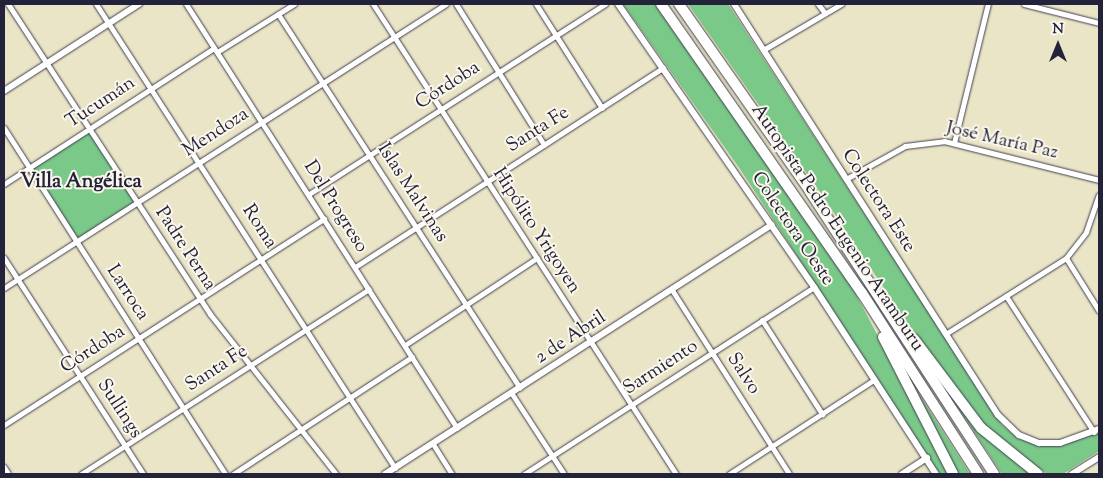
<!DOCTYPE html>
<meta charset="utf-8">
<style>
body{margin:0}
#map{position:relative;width:1103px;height:478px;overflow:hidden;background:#ebe5c7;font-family:"Sorts Mill Goudy",serif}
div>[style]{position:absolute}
.green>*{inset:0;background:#7ac989;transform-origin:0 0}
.roads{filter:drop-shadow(0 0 1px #403f50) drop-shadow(0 0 1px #403f50)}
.minor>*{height:5px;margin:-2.5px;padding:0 2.5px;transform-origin:2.5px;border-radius:2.5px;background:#fff}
.tertiary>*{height:6px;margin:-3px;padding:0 3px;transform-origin:3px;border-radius:3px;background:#fff}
.motorway>*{height:10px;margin:-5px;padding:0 5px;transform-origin:5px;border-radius:5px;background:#fff}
span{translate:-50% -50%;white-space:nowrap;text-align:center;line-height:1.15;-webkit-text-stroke:4px #fbf7ec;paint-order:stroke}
.street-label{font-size:19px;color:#22223b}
.neighbourhood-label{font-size:20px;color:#22223b;font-weight:700}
.frame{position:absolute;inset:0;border:5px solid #22223b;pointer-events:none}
.north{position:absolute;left:1033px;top:20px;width:50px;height:50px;-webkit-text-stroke:4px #fbf7ec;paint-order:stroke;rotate:0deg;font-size:14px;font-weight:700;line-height:20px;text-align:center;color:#22223b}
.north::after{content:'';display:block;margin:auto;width:18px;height:22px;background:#22223b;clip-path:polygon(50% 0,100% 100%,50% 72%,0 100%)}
</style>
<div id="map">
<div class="green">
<i style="clip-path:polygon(623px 4px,655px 4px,732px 112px,853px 289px,951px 474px,940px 474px,740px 169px)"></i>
<i style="clip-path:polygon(688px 4px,728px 4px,1002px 425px,1019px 439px,1047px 446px,1068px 443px,1099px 432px,1099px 451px,1063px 474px,1047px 474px,984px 426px,906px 321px,822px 195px)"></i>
<i style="left:90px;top:129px;width:87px;height:72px;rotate:57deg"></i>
<i style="clip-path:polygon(909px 379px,970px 474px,956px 474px)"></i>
<i style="clip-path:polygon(942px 383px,1032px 474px,1002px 474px)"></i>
</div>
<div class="roads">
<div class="minor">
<i style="left:8px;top:4px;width:370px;rotate:56.9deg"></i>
<i style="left:210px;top:314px;width:204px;rotate:51.8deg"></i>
<i style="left:96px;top:4px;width:552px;rotate:57.2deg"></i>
<i style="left:186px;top:4px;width:503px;rotate:57.42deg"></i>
<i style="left:373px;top:4px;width:559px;rotate:57.19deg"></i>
<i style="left:456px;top:4px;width:166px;rotate:58deg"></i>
<i style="left:536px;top:4px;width:123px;rotate:57.6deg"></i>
<i style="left:818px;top:4px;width:10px;rotate:53deg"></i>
<i style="left:1024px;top:4px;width:77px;rotate:14.2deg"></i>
<i style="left:278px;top:14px;width:445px;rotate:57.1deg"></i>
<i style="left:763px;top:50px;width:91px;rotate:-30.5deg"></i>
<i style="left:217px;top:52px;width:91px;rotate:-31.9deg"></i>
<i style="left:4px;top:128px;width:411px;rotate:57.4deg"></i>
<i style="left:954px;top:143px;width:143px;rotate:-76.3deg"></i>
<i style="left:846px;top:179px;width:68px;rotate:-29.2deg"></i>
<i style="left:905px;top:146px;width:39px;rotate:-7deg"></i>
<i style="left:944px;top:141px;width:160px;rotate:14.1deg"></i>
<i style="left:4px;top:184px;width:250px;rotate:-32.9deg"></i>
<i style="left:309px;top:194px;width:352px;rotate:-32.7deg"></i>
<i style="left:4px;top:258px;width:257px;rotate:57.2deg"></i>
<i style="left:1066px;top:258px;width:62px;rotate:58.1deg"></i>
<i style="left:355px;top:267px;width:367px;rotate:-32.9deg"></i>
<i style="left:4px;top:288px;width:525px;rotate:-32.72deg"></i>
<i style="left:672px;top:290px;width:218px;rotate:57.5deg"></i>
<i style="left:1006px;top:296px;width:162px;rotate:57.1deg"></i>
<i style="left:762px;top:320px;width:112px;rotate:57.4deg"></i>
<i style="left:947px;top:333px;width:141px;rotate:-32.2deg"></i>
<i style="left:1066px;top:258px;width:33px;rotate:-52deg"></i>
<i style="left:1086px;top:232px;width:39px;rotate:-71deg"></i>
<i style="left:405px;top:345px;width:158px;rotate:-33.4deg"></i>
<i style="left:512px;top:394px;width:95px;rotate:57deg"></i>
<i style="left:4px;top:425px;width:381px;rotate:-32.8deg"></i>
<i style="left:433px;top:444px;width:36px;rotate:58deg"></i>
<i style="left:81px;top:474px;width:342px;rotate:-32.7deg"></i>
<i style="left:233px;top:474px;width:214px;rotate:-33.2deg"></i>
<i style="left:524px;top:474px;width:345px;rotate:-32.8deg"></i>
<i style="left:729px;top:474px;width:173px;rotate:-33deg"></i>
</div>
<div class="tertiary">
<i style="left:618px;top:4px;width:344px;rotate:55.3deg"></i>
<i style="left:814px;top:287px;width:223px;rotate:56.9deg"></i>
<i style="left:734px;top:4px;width:488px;rotate:57.3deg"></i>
<i style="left:998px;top:415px;width:29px;rotate:44deg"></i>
<i style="left:1019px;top:435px;width:22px;rotate:22deg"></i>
<i style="left:1039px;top:443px;width:21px"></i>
<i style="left:1060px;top:443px;width:41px;rotate:-19.7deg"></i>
<i style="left:4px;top:91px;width:161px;rotate:-32.8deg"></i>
<i style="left:4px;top:468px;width:7px;rotate:56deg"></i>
<i style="left:385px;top:474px;width:460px;rotate:-32.8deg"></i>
<i style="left:902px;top:474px;width:30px;rotate:-33deg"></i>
<i style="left:1072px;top:474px;width:32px;rotate:-32deg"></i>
</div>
<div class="motorway">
<i style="left:661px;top:4px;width:352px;rotate:55.2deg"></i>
<i style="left:862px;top:293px;width:215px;rotate:57.3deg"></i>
<i style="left:679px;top:4px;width:227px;rotate:55deg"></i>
<i style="left:809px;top:190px;width:339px;rotate:56.9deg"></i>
<i style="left:883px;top:337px;width:154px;rotate:62.9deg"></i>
<i style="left:914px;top:339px;width:111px;rotate:53deg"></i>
<i style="left:981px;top:428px;width:73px;rotate:38.9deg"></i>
</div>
</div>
<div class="street-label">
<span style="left:448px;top:86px;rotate:-33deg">Córdoba</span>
<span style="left:101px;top:103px;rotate:-33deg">Tucumán</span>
<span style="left:538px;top:130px;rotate:-32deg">Santa Fe</span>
<span style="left:216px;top:133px;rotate:-33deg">Mendoza</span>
<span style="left:1002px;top:141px;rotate:13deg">José María Paz</span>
<span style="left:412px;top:193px;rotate:57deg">Islas Malvinas</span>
<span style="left:878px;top:201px;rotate:57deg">Colectora Este</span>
<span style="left:335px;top:207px;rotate:58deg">Del Progreso</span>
<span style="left:259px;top:227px;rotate:57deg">Roma</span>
<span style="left:837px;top:228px;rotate:56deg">Autopista Pedro Eugenio Aramburu</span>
<span style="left:792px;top:229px;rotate:56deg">Colectora Oeste</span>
<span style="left:536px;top:231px;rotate:57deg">Hipólito Yrigoyen</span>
<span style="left:185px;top:249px;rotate:57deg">Padre Perna</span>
<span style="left:127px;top:293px;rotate:57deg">Larroca</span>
<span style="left:571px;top:338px;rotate:-33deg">2 de Abril</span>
<span style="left:93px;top:350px;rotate:-33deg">Córdoba</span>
<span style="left:661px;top:368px;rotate:-33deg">Sarmiento</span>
<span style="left:217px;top:369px;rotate:-33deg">Santa Fe</span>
<span style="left:743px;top:374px;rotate:57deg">Salvo</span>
<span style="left:119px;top:409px;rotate:57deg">Sullings</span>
</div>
<div class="neighbourhood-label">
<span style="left:81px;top:182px">Villa Angélica</span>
</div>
<div class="frame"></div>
<div class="north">N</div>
</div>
